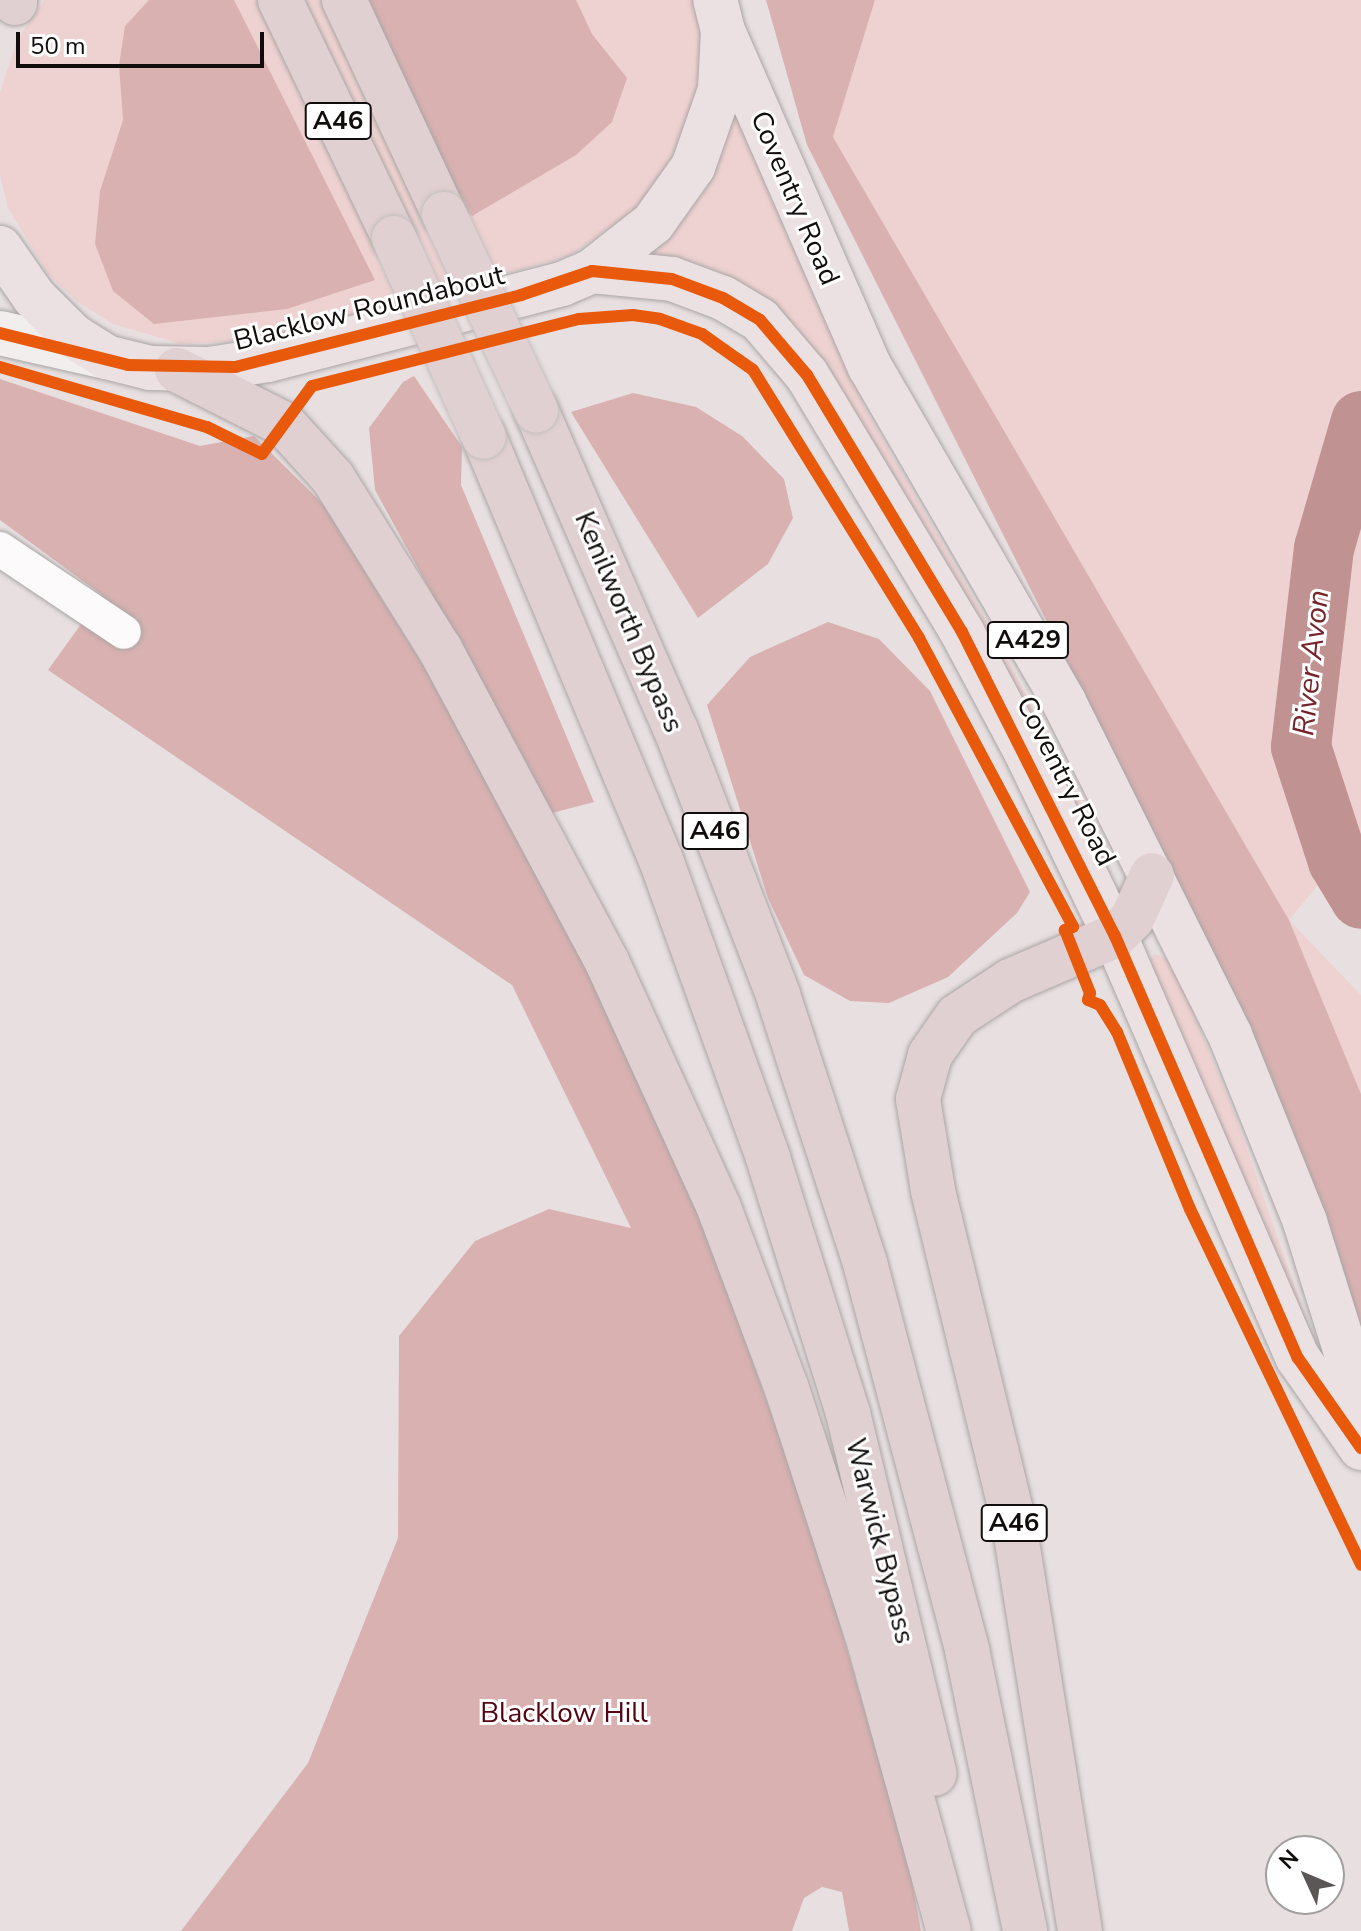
<!DOCTYPE html>
<style>
body{margin:0}
#map{position:relative;width:1361px;height:1931px;overflow:hidden;background:#e8e0e0;font-family:"Nunito Sans",sans-serif}
div>[style]{position:absolute}
.green>*{inset:0;background:#eed2d1}
.forest>*{inset:0;background:#d9b1b1}
.river>*{height:60px;margin:-30px;padding:0 30px;transform-origin:30px;border-radius:30px;background:#c19292}
.roads{filter:drop-shadow(0 0 2px #aaa5a5) drop-shadow(0 0 2px #aaa5a5)}
.street>*{height:34px;margin:-17px;padding:0 17px;transform-origin:17px;border-radius:17px;background:#fcfafa}
.secondary>*{height:44px;margin:-22px;padding:0 22px;transform-origin:22px;border-radius:22px;background:#f3eeee}
.primary>*{height:44px;margin:-22px;padding:0 22px;transform-origin:22px;border-radius:22px;background:#ece1e2}
.highway>*{height:44px;margin:-22px;padding:0 22px;transform-origin:22px;border-radius:22px;background:#e1d0d1}
.bridges{filter:drop-shadow(0 0 2px #c3bfbf) drop-shadow(0 0 2px #c3bfbf)}
.highway-bridge>*{height:44px;margin:-22px;padding:0 22px;transform-origin:22px;border-radius:22px;background:#e1d0d1}
.cycleway>*{height:12px;margin:-6px;padding:0 6px;transform-origin:6px;border-radius:6px;background:#e8590c}
span{translate:-50% -50%;white-space:nowrap;text-align:center;line-height:1.15;-webkit-text-stroke:6px #fff;paint-order:stroke}
.shield-label span{padding:2px 6px;background:#fff;border:2px solid;border-radius:6px;-webkit-text-stroke-width:0}
.shield-label{font-size:26px;color:#110d0d;font-weight:700}
.street-label{font-size:28px;color:#110d0d}
.park-label{font-size:28px;color:#550411}
.water-label{font-size:30px;color:#75252a;font-style:italic}
.north{position:absolute;left:1265px;top:1835px;width:80px;height:80px;box-sizing:border-box;background:#fff;border:2px solid #a09e9e;border-radius:50%;rotate:314deg;font-size:22px;font-weight:700;line-height:32px;text-align:center;color:#110d0d}
.north::after{content:'';display:block;margin:auto;width:28px;height:36px;background:#5c5757;clip-path:polygon(50% 0,100% 100%,50% 72%,0 100%)}
.scale{position:absolute;left:16px;top:32px;width:248px;height:36px;box-sizing:border-box;border:4px solid #110d0d;border-top:0;padding-left:10px;font-size:24px;line-height:28px;white-space:nowrap;color:#110d0d;-webkit-text-stroke:6px #fff;paint-order:stroke}
</style>
<div id="map">
<div class="green">
<i style="clip-path:polygon(44px 0,694px 0,700px 25px,700px 82px,683px 144px,650px 199px,569px 256px,260px 340px,181px 344px,113px 324px,79px 303px,48px 274px,8px 208px,0 175px,0 92px,17px 40px)"></i>
<i style="clip-path:polygon(875px 0,1361px 0,1361px 899px,1338px 861px,1289px 920px,1361px 995px,1361px 1094px,1289px 920px,833px 137px)"></i>
<i style="clip-path:polygon(735px 109px,866px 410px,1001px 646px,1087px 815px,1106px 854px,1104px 863px,848px 410px,645px 257px)"></i>
<i style="clip-path:polygon(1155px 954px,1168px 959px,1189px 1002px,1235px 1115px,1322px 1365px,1146px 965px)"></i>
</div>
<div class="forest">
<i style="clip-path:polygon(149px 0,234px 0,375px 280px,287px 309px,154px 324px,113px 291px,95px 244px,100px 191px,123px 120px,119px 65px,125px 26px)"></i>
<i style="clip-path:polygon(369px 0,576px 0,592px 34px,627px 78px,612px 122px,576px 155px,472px 216px,460px 206px)"></i>
<i style="clip-path:polygon(766px 0,875px 0,833px 137px,1289px 920px,1361px 1094px,1361px 1328px,1248px 1021px,807px 145px)"></i>
<i style="clip-path:polygon(414px 376px,462px 447px,461px 485px,594px 802px,552px 813px,375px 490px,369px 428px,403px 382px)"></i>
<i style="clip-path:polygon(0 379px,200px 446px,254px 436px,323px 504px,465px 733px,575px 937px,699px 1212px,813px 1530px,909px 1866px,921px 1931px,849px 1931px,842px 1892px,822px 1887px,804px 1898px,792px 1931px,181px 1931px,308px 1763px,398px 1538px,399px 1336px,475px 1241px,549px 1209px,631px 1228px,512px 985px,48px 670px,102px 595px,0 520px)"></i>
<i style="clip-path:polygon(633px 393px,696px 407px,742px 436px,784px 479px,793px 518px,768px 564px,698px 618px,571px 412px)"></i>
<i style="clip-path:polygon(828px 622px,879px 639px,930px 691px,1030px 892px,1017px 913px,948px 977px,889px 1003px,850px 1001px,804px 975px,768px 898px,707px 705px,750px 657px)"></i>
</div>
<div class="river">
<i style="left:1361px;top:421px;width:132px;rotate:106.2deg"></i>
<i style="left:1324px;top:548px;width:200px;rotate:96.6deg"></i>
<i style="left:1301px;top:747px;width:120px;rotate:72deg"></i>
<i style="left:1338px;top:861px;width:44px;rotate:58.8deg"></i>
</div>
<div class="roads">
<div class="street">
<i style="left:0;top:549px;width:149px;rotate:33.8deg"></i>
</div>
<div class="secondary">
<i style="left:0;top:333px;width:109px;rotate:12.8deg"></i>
</div>
<div class="primary">
<i style="left:723px;top:31px;width:367px;rotate:66.4deg"></i>
<i style="left:870px;top:367px;width:387px;rotate:59.9deg"></i>
<i style="left:1064px;top:702px;width:372px;rotate:63.5deg"></i>
<i style="left:1230px;top:1035px;width:201px;rotate:68.1deg"></i>
<i style="left:1305px;top:1222px;width:188px;rotate:72.6deg"></i>
<i style="left:0;top:248px;width:60px;rotate:55.2deg"></i>
<i style="left:34px;top:297px;width:55px;rotate:45deg"></i>
<i style="left:73px;top:336px;width:39px;rotate:32deg"></i>
<i style="left:106px;top:357px;width:45px;rotate:14deg"></i>
<i style="left:150px;top:368px;width:59px;rotate:1deg"></i>
<i style="left:209px;top:369px;width:60px;rotate:-8.7deg"></i>
<i style="left:268px;top:360px;width:304px;rotate:-14.5deg"></i>
<i style="left:562px;top:284px;width:33px;rotate:-23deg"></i>
<i style="left:592px;top:271px;width:78px;rotate:-38.2deg"></i>
<i style="left:653px;top:223px;width:69px;rotate:-54.5deg"></i>
<i style="left:693px;top:167px;width:82px;rotate:-70.7deg"></i>
<i style="left:720px;top:90px;width:59px;rotate:-87.1deg"></i>
<i style="left:723px;top:31px;width:32px;rotate:-104deg"></i>
<i style="left:592px;top:271px;width:80px;rotate:5.7deg"></i>
<i style="left:672px;top:279px;width:54px;rotate:20.4deg"></i>
<i style="left:723px;top:298px;width:43px;rotate:30.7deg"></i>
<i style="left:760px;top:320px;width:72px;rotate:49.5deg"></i>
<i style="left:807px;top:375px;width:300px;rotate:58.9deg"></i>
<i style="left:962px;top:632px;width:134px;rotate:61.9deg"></i>
<i style="left:1025px;top:750px;width:207px;rotate:64.2deg"></i>
<i style="left:1115px;top:936px;width:460px;rotate:66.6deg"></i>
<i style="left:1298px;top:1358px;width:110px;rotate:55deg"></i>
</div>
<div class="highway">
<i style="left:280px;top:0;width:264px;rotate:64.4deg"></i>
<i style="left:344px;top:0;width:236px;rotate:65deg"></i>
<i style="left:15px;top:3px;width:3px;rotate:-90deg"></i>
<i style="left:177px;top:370px;width:120px;rotate:26.8deg"></i>
<i style="left:284px;top:424px;width:73px;rotate:47.8deg"></i>
<i style="left:333px;top:478px;width:202px;rotate:58deg"></i>
<i style="left:440px;top:649px;width:355px;rotate:61.9deg"></i>
<i style="left:607px;top:962px;width:270px;rotate:65.5deg"></i>
<i style="left:719px;top:1208px;width:193px;rotate:69.4deg"></i>
<i style="left:787px;top:1389px;width:269px;rotate:72deg"></i>
<i style="left:870px;top:1645px;width:297px;rotate:74.6deg"></i>
<i style="left:536px;top:410px;width:349px;rotate:66.4deg"></i>
<i style="left:676px;top:730px;width:284px;rotate:68.9deg"></i>
<i style="left:778px;top:995px;width:282px;rotate:72deg"></i>
<i style="left:865px;top:1263px;width:400px;rotate:75.2deg"></i>
<i style="left:967px;top:1650px;width:287px;rotate:78.3deg"></i>
<i style="left:484px;top:437px;width:459px;rotate:67.3deg"></i>
<i style="left:661px;top:860px;width:317px;rotate:70.2deg"></i>
<i style="left:768px;top:1158px;width:267px;rotate:72.6deg"></i>
<i style="left:848px;top:1413px;width:371px;rotate:76.5deg"></i>
<i style="left:1080px;top:1931px;width:413px;rotate:-99.2deg"></i>
<i style="left:1014px;top:1523px;width:343px;rotate:-103.7deg"></i>
<i style="left:933px;top:1190px;width:92px;rotate:-99.4deg"></i>
<i style="left:918px;top:1099px;width:46px;rotate:-74.7deg"></i>
<i style="left:930px;top:1055px;width:47px;rotate:-55.3deg"></i>
<i style="left:957px;top:1016px;width:64px;rotate:-33.4deg"></i>
<i style="left:1010px;top:981px;width:114px;rotate:-23.2deg"></i>
<i style="left:1115px;top:936px;width:24px;rotate:-45deg"></i>
<i style="left:1132px;top:919px;width:48px;rotate:-65.6deg"></i>
</div>
</div>
<div class="bridges">
<div class="highway-bridge">
<i style="left:444px;top:214px;width:217px;rotate:64.9deg"></i>
<i style="left:394px;top:238px;width:218px;rotate:65.7deg"></i>
</div>
</div>
<div class="cycleway">
<i style="left:0;top:333px;width:132px;rotate:14deg"></i>
<i style="left:128px;top:365px;width:107px;rotate:1.1deg"></i>
<i style="left:235px;top:367px;width:295px;rotate:-14.1deg"></i>
<i style="left:521px;top:295px;width:75px;rotate:-18.7deg"></i>
<i style="left:592px;top:271px;width:80px;rotate:5.7deg"></i>
<i style="left:672px;top:279px;width:54px;rotate:20.4deg"></i>
<i style="left:723px;top:298px;width:43px;rotate:30.7deg"></i>
<i style="left:760px;top:320px;width:72px;rotate:49.5deg"></i>
<i style="left:807px;top:375px;width:300px;rotate:58.9deg"></i>
<i style="left:962px;top:632px;width:340px;rotate:63.3deg"></i>
<i style="left:1115px;top:936px;width:460px;rotate:66.6deg"></i>
<i style="left:1298px;top:1358px;width:110px;rotate:55deg"></i>
<i style="left:0;top:367px;width:216px;rotate:16.2deg"></i>
<i style="left:207px;top:427px;width:61px;rotate:26.1deg"></i>
<i style="left:262px;top:454px;width:84px;rotate:-53.7deg"></i>
<i style="left:312px;top:386px;width:275px;rotate:-14.1deg"></i>
<i style="left:579px;top:319px;width:54px;rotate:-4.2deg"></i>
<i style="left:633px;top:315px;width:27px;rotate:8deg"></i>
<i style="left:660px;top:319px;width:45px;rotate:19.7deg"></i>
<i style="left:702px;top:334px;width:62px;rotate:35.2deg"></i>
<i style="left:753px;top:370px;width:315px;rotate:58.2deg"></i>
<i style="left:919px;top:638px;width:327px;rotate:61.9deg"></i>
<i style="left:1073px;top:927px;width:9px;rotate:159deg"></i>
<i style="left:1065px;top:930px;width:68px;rotate:68.4deg"></i>
<i style="left:1090px;top:993px;width:7px;rotate:106deg"></i>
<i style="left:1088px;top:1000px;width:13px;rotate:23deg"></i>
<i style="left:1100px;top:1005px;width:32px;rotate:58deg"></i>
<i style="left:1117px;top:1032px;width:191px;rotate:67.6deg"></i>
<i style="left:1190px;top:1209px;width:395px;rotate:64.3deg"></i>
</div>
<div class="shield-label">
<span style="left:338px;top:121px">A46</span>
<span style="left:1028px;top:640px">A429</span>
<span style="left:715px;top:831px">A46</span>
<span style="left:1014px;top:1523px">A46</span>
</div>
<div class="street-label">
<span style="left:795px;top:198px;rotate:67deg">Coventry Road</span>
<span style="left:369px;top:308px;rotate:-14deg">Blacklow Roundabout</span>
<span style="left:629px;top:622px;rotate:67deg">Kenilworth Bypass</span>
<span style="left:1066px;top:781px;rotate:63deg">Coventry Road</span>
<span style="left:880px;top:1541px;rotate:76deg">Warwick Bypass</span>
</div>
<div class="park-label">
<span style="left:564px;top:1713px">Blacklow Hill</span>
</div>
<div class="water-label">
<span style="left:1312px;top:663px;rotate:-84deg">River Avon</span>
</div>
<div class="north">N</div>
<div class="scale">50 m</div>
</div>
